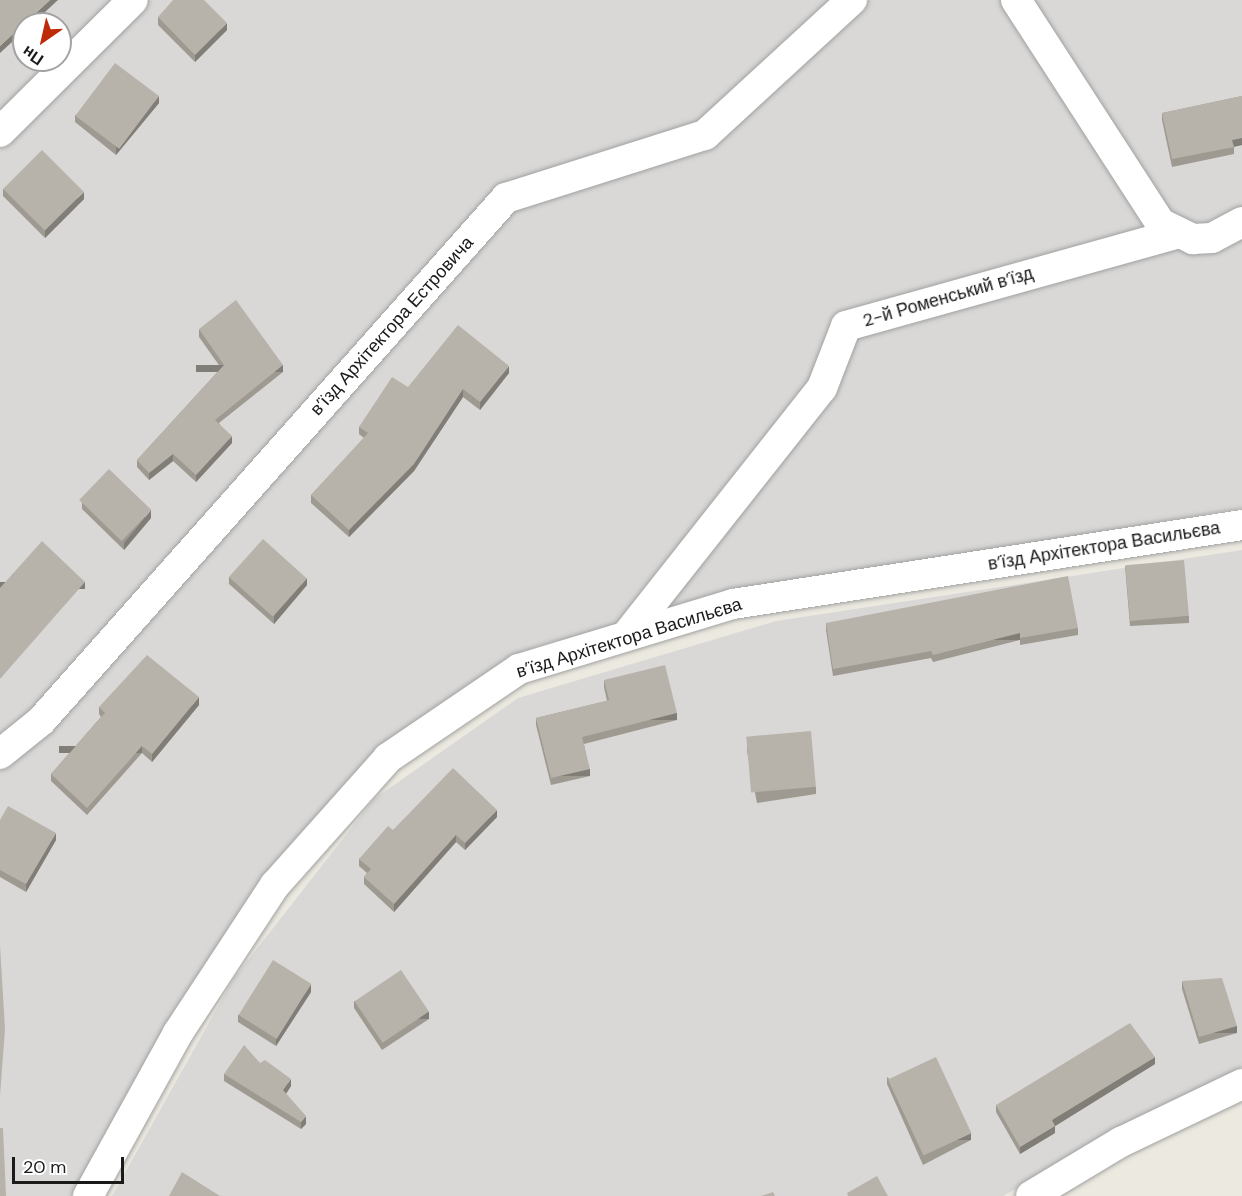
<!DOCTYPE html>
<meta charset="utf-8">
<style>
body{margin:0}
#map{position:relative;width:1242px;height:1196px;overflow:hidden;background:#eceae0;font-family:"DM Sans",sans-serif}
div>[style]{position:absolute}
.residential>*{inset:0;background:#d9d8d7}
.roads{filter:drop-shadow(0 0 2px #a1a1a1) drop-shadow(0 0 2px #a1a1a1)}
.minor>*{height:30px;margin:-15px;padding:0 15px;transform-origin:15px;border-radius:15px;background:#fff}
.wall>*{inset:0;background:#9e9a92}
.shaded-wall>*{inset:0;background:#817d77;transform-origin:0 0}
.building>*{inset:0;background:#b8b3aa;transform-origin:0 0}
span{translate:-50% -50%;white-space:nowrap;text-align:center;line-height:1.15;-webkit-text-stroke:4.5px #fff;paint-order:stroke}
.street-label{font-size:18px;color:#1a1a1a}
.north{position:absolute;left:12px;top:12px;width:60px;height:60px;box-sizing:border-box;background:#fff;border:2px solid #a3a3a3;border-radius:50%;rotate:214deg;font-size:16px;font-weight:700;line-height:24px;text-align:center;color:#1a1a1a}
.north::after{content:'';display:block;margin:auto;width:21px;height:27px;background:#bd2b08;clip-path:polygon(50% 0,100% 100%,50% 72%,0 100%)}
.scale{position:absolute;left:12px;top:1157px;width:112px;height:27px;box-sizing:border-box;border:3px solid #1a1a1a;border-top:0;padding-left:8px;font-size:18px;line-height:21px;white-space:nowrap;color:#1a1a1a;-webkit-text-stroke:4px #fff;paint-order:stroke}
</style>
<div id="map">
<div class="residential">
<i style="clip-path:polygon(evenodd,0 0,1242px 0,1242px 508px,734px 593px,535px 647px,385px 742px,176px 1010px,72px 1196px,0 1196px,0 0,24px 24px,60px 24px,60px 60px,24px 60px,24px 24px)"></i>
<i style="clip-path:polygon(1242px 550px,1242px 1067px,1003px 1196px,112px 1196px,234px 978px,374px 799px,518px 698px,776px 621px)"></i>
</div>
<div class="roads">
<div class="minor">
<i style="left:1016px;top:0;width:265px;rotate:57.1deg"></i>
<i style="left:1160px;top:223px;width:37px;rotate:26deg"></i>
<i style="left:1193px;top:239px;width:19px;rotate:-3deg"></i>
<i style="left:1212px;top:238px;width:34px;rotate:-28deg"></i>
<i style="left:0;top:132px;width:187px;rotate:-44.8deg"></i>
<i style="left:626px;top:636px;width:316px;rotate:-51.7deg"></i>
<i style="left:822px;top:388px;width:66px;rotate:-68.8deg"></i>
<i style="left:846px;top:326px;width:343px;rotate:-15.6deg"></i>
<i style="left:0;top:754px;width:53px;rotate:-38.8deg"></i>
<i style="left:41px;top:721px;width:700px;rotate:-48.36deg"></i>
<i style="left:506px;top:198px;width:209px;rotate:-17.6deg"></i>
<i style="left:705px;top:135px;width:200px;rotate:-42.6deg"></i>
<i style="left:88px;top:1196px;width:186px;rotate:-61.1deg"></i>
<i style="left:178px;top:1033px;width:177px;rotate:-56.8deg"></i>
<i style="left:275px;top:885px;width:170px;rotate:-48.3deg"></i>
<i style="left:388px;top:758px;width:158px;rotate:-34.2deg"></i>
<i style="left:519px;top:669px;width:224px;rotate:-16.9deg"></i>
<i style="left:733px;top:604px;width:515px;rotate:-8.82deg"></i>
<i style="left:1031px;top:1196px;width:105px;rotate:-31deg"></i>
<i style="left:1121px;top:1142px;width:134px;rotate:-25.6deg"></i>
</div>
</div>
<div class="wall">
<i style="clip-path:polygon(158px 17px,227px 30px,195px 62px,158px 25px)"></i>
<i style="clip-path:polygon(1242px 96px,1242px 145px,1234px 147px,1234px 154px,1172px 167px,1162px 120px,1162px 113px)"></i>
<i style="clip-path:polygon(159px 103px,116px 155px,75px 122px,75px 115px)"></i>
<i style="clip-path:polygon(3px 189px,84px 199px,45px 238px,3px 196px)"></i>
<i style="clip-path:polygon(199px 329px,283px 372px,219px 423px,232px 443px,196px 482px,173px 461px,149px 480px,137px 467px,137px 460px,221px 368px,199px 337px)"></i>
<i style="clip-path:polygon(509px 373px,480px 410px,463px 397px,414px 471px,349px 537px,311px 503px,311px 495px,364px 438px,359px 434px,359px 427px,408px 387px)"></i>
<i style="clip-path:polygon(82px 502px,151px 518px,124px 550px,82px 509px)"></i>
<i style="clip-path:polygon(1125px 566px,1189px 616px,1189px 623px,1130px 626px)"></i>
<i style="clip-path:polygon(229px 577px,307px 585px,274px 624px,229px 584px)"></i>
<i style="clip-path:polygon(826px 623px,1078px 628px,1078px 635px,1020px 645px,1020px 640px,933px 662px,931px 658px,833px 676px,826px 630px)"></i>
<i style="clip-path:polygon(604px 680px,677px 720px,584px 744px,590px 776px,551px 785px,536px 725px,536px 718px,607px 701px,604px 687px)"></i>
<i style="clip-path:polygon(199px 705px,152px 762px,142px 753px,87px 815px,51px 781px,51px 774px,101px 717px,99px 714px,99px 707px)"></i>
<i style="clip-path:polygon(747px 743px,816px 787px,816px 794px,757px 803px,747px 751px)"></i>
<i style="clip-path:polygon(497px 817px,465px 850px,456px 842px,394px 912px,364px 884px,364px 877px,367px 873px,359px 866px,359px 859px,393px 830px)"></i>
<i style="clip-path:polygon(0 820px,56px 840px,26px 892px,0 877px)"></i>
<i style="clip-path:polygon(1182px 981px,1237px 1033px,1199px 1044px,1182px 989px)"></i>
<i style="clip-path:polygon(311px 992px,276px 1046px,238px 1022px,238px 1015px)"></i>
<i style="clip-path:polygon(354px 1001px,429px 1019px,382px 1050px,354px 1008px)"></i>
<i style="clip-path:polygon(260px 1063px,291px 1086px,286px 1094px,306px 1124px,301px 1129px,224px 1081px,224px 1074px)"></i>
<i style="clip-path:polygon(1155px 1064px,1055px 1126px,1055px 1133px,1020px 1154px,996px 1112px,996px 1105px)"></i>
<i style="clip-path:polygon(887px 1077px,971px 1140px,923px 1165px,887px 1084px)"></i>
</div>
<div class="shaded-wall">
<i style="clip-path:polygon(50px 0,58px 0,32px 24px,24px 24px,24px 31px,0 53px,0 46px)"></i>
<i style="clip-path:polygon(227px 23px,227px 30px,195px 62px,195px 55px)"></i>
<i style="clip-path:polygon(159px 96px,159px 103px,116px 155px,116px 148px)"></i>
<i style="clip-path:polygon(1242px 138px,1242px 145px,1232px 147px,1232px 140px)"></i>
<i style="clip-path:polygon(84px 192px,84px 199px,45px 238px,45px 230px)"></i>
<i style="left:283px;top:365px;width:7px;height:87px;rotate:90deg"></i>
<i style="clip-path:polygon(509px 366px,509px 373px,480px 410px,480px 402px)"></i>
<i style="clip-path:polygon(463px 389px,463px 397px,414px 471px,349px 537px,349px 530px)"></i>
<i style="clip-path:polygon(232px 436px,232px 443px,196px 482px,196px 475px)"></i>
<i style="clip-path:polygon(173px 454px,173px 461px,149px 480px,149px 473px)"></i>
<i style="clip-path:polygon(151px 510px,151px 518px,124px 550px,124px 543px)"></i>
<i style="clip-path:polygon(307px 578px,307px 585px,274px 624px,274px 616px)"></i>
<i style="left:85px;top:582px;width:7px;height:129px;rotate:90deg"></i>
<i style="left:1020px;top:633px;width:7px;height:90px;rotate:90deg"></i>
<i style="clip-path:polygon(199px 697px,199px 705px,152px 762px,152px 754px)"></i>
<i style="left:677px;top:713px;width:7px;height:98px;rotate:90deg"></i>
<i style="left:142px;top:746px;width:7px;height:83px;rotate:90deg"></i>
<i style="left:590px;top:769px;width:7px;height:40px;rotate:90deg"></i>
<i style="clip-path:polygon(497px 810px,497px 817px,465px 850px,465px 843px)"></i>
<i style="clip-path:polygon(56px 833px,56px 840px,26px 892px,26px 884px)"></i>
<i style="clip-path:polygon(456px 835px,456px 842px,394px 912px,394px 904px)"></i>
<i style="clip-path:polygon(311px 984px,311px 992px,276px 1046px,276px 1039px)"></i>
<i style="left:429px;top:1012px;width:7px;height:56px;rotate:90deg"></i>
<i style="left:1237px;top:1026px;width:7px;height:40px;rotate:90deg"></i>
<i style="clip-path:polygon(1155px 1057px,1155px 1064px,1052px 1128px,1052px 1120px)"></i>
<i style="clip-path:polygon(291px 1079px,291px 1086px,283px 1098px,283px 1090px)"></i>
<i style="clip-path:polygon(306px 1116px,306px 1124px,301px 1129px,301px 1122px)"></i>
<i style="clip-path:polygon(1055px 1126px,1055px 1133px,1020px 1154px,1020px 1147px)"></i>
<i style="left:971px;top:1133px;width:7px;height:54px;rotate:90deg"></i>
</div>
<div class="building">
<i style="clip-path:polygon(0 0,50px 0,0 46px)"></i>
<i style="clip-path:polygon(173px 0,204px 0,227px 23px,195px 55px,158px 17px)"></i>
<i style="left:115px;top:63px;width:55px;height:66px;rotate:37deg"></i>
<i style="clip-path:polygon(1242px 96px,1242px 138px,1232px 140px,1234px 147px,1172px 159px,1162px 113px)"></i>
<i style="left:42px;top:150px;width:59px;height:55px;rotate:45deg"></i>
<i style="clip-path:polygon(236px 300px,283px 365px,215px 420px,232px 436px,196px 475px,173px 454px,149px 473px,137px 460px,224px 365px,199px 329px)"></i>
<i style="clip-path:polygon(458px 325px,509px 366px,480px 402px,463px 389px,414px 464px,349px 530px,311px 495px,368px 433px,359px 427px,392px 377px,408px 387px)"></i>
<i style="left:109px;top:469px;width:59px;height:43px;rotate:44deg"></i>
<i style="left:263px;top:539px;width:59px;height:51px;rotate:42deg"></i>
<i style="clip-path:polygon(42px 541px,85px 582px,0 679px,0 588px)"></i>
<i style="left:1184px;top:560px;width:56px;height:59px;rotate:85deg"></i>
<i style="clip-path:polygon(1068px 576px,1078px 628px,1020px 638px,1020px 633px,933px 655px,931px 651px,833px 669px,826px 623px)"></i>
<i style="clip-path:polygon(147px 655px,199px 697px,152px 754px,142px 746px,87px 808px,51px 774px,105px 713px,99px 707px)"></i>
<i style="clip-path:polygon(665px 665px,677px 713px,582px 737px,590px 769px,551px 778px,536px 718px,609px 700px,604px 680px)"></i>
<i style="left:811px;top:731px;width:56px;height:65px;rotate:85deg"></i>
<i style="clip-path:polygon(453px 768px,497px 810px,465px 843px,456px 835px,394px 904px,364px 877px,371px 869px,359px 859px,388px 826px,393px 830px)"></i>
<i style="clip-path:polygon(8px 806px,56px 833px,26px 884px,0 870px,0 820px)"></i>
<i style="clip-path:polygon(0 945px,5px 1029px,0 1096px)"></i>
<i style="left:273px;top:960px;width:45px;height:65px;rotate:32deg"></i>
<i style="left:401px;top:970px;width:50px;height:56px;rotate:56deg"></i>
<i style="clip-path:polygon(1222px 978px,1237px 1026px,1199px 1037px,1182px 981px)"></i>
<i style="clip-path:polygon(1130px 1023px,1155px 1057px,1052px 1120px,1055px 1126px,1020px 1147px,996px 1105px)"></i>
<i style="clip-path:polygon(244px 1045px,260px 1063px,265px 1060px,291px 1079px,283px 1090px,306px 1116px,301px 1122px,224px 1074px)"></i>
<i style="left:936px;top:1057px;width:84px;height:53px;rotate:65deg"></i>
<i style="clip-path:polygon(0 1128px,3px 1128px,6px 1196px,0 1196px)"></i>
<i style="clip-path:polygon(182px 1172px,220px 1196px,169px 1196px)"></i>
<i style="clip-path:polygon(877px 1176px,888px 1196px,848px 1196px,847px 1193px)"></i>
<i style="clip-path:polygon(773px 1192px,775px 1196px,761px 1196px)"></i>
</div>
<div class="street-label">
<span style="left:948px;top:297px;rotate:-16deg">2-й Роменський в’їзд</span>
<span style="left:392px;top:326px;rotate:-48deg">в’їзд Архітектора Естровича</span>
<span style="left:1104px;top:546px;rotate:-9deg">в’їзд Архітектора Васильєва</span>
<span style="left:629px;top:638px;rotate:-17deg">в’їзд Архітектора Васильєва</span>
</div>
<div class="north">Пн</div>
<div class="scale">20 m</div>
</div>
